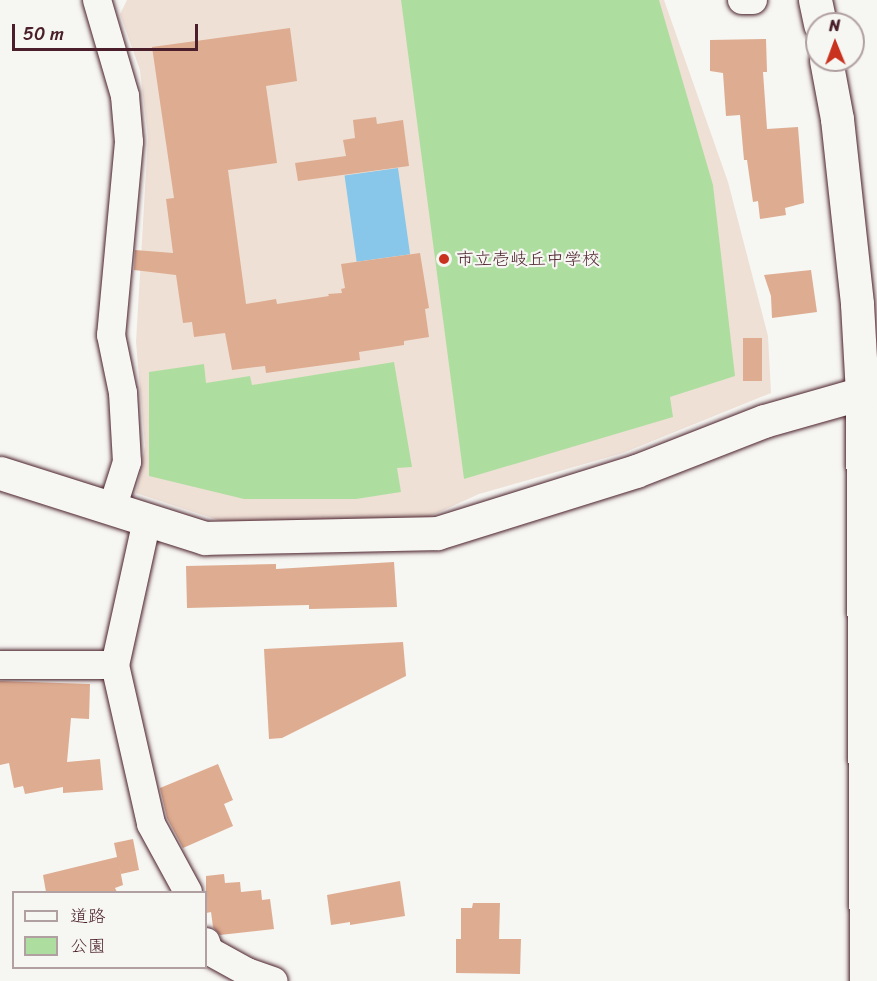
<!DOCTYPE html>
<meta charset="utf-8">
<style>
body{margin:0}
#map{position:relative;width:877px;height:981px;overflow:hidden;background:#f6f6f2;font-family:Sriracha,"Klee One",sans-serif}
div>[style]{position:absolute}
.built>*{inset:0;background:#efe0d5}
.green>*{inset:0;background:#aede9f}
.water>*{inset:0;background:#88c7e9;transform-origin:0 0}
.building>*{inset:0;background:#deac90;transform-origin:0 0}
.roads{filter:drop-shadow(0 0 2px #4a1f2b) drop-shadow(0 0 2px #4a1f2b)}
.street>*{height:28px;margin:-14px;padding:0 14px;transform-origin:14px;border-radius:14px;background:#f6f6f2}
.secondary>*{height:33px;margin:-16.5px;padding:0 16.5px;transform-origin:16.5px;border-radius:16.5px;background:#f6f6f2}
.dots>*{width:16px;height:16px;translate:-50% -50%;box-sizing:border-box;border:3px solid #f6f6f2;border-radius:50%}
span{translate:-50% -50%;white-space:nowrap;text-align:center;line-height:1.15;-webkit-text-stroke:4.5px #f6f6f2;paint-order:stroke}
.poi-label{font-size:18px;color:#4a1f2b}
.left{translate:0 -50%;text-align:left}
.legend{position:absolute;left:12px;top:891px;width:195px;height:78px;box-sizing:border-box;background:#f6f6f2;border:2px solid #b1a0a2;margin:0;padding:8px 10px;list-style:none;font-size:18px;color:#4a1f2b}
.legend li{display:flex;align-items:center;gap:12px;height:30px}
.legend b{width:30px;border:2px solid #b1a0a2}
.north{position:absolute;left:805px;top:12px;width:60px;height:60px;box-sizing:border-box;background:#f6f6f2;border:2px solid #b1a0a2;border-radius:50%;rotate:359deg;font-size:16px;font-weight:700;line-height:24px;text-align:center;color:#4a1f2b}
.north::after{content:'';display:block;margin:auto;width:21px;height:27px;background:#c8321e;clip-path:polygon(50% 0,100% 100%,50% 72%,0 100%)}
.scale{position:absolute;left:12px;top:24px;width:186px;height:27px;box-sizing:border-box;border:3px solid #4a1f2b;border-top:0;padding-left:8px;font-size:18px;line-height:21px;white-space:nowrap;color:#4a1f2b;-webkit-text-stroke:4px #f6f6f2;paint-order:stroke}
</style>
<div id="map">
<div class="built">
<i style="clip-path:polygon(127px 0,664px 0,728px 182px,768px 336px,771px 393px,623px 453px,479px 494px,422px 520px,224px 522px,136px 493px,145px 446px,136px 342px,148px 138px,140px 70px,120px 14px)"></i>
</div>
<div class="green">
<i style="clip-path:polygon(401px 0,659px 0,713px 185px,735px 376px,670px 397px,673px 417px,464px 479px)"></i>
<i style="clip-path:polygon(394px 362px,412px 467px,397px 468px,401px 492px,356px 499px,244px 499px,149px 476px,149px 372px,204px 364px,206px 383px,250px 376px,252px 385px)"></i>
</div>
<div class="water">
<i style="left:398px;top:168px;width:87px;height:54px;rotate:82deg"></i>
</div>
<div class="building">
<i style="clip-path:polygon(290px 28px,297px 81px,266px 86px,277px 163px,228px 170px,246px 304px,276px 299px,277px 304px,329px 296px,328px 294px,342px 293px,341px 289px,345px 288px,341px 264px,420px 253px,429px 308px,425px 309px,429px 337px,404px 341px,404px 345px,359px 352px,360px 360px,266px 373px,265px 366px,232px 370px,225px 333px,194px 337px,192px 322px,183px 323px,176px 275px,134px 270px,135px 250px,173px 253px,166px 199px,174px 198px,152px 47px)"></i>
<i style="clip-path:polygon(766px 39px,767px 72px,763px 72px,767px 129px,798px 127px,804px 203px,785px 208px,786px 215px,760px 219px,758px 201px,753px 202px,747px 160px,744px 160px,740px 115px,726px 116px,723px 73px,710px 71px,710px 40px)"></i>
<i style="clip-path:polygon(376px 117px,377px 124px,403px 120px,409px 166px,298px 181px,295px 163px,346px 156px,343px 140px,355px 138px,353px 120px)"></i>
<i style="clip-path:polygon(811px 270px,817px 312px,772px 318px,771px 296px,764px 275px)"></i>
<i style="left:743px;top:338px;width:19px;height:43px"></i>
<i style="clip-path:polygon(394px 562px,397px 607px,309px 609px,309px 605px,187px 608px,186px 566px,276px 564px,276px 569px)"></i>
<i style="clip-path:polygon(403px 642px,406px 676px,282px 738px,269px 739px,264px 649px)"></i>
<i style="clip-path:polygon(0 681px,90px 684px,89px 719px,71px 718px,67px 762px,100px 759px,103px 790px,63px 793px,63px 787px,25px 794px,23px 786px,14px 788px,9px 763px,0 765px)"></i>
<i style="clip-path:polygon(218px 764px,233px 800px,224px 804px,233px 826px,183px 848px,167px 818px,160px 788px)"></i>
<i style="clip-path:polygon(133px 839px,139px 870px,121px 874px,119px 864px,123px 885px,115px 888px,117px 892px,46px 892px,43px 875px,117px 857px,114px 843px)"></i>
<i style="clip-path:polygon(224px 874px,225px 883px,240px 882px,241px 892px,261px 890px,262px 900px,270px 899px,274px 929px,220px 935px,213px 927px,211px 912px,206px 913px,206px 876px)"></i>
<i style="clip-path:polygon(400px 881px,405px 916px,350px 925px,350px 922px,331px 925px,327px 895px)"></i>
<i style="clip-path:polygon(473px 903px,500px 903px,499px 939px,521px 939px,520px 974px,456px 973px,456px 939px,461px 939px,461px 908px,472px 908px)"></i>
</div>
<div class="roads">
<div class="street">
<i style="left:97px;top:0;width:100px;rotate:73.7deg"></i>
<i style="left:125px;top:96px;width:46px;rotate:85deg"></i>
<i style="left:129px;top:142px;width:194px;rotate:95.3deg"></i>
<i style="left:111px;top:335px;width:59px;rotate:78.3deg"></i>
<i style="left:123px;top:393px;width:69px;rotate:86.7deg"></i>
<i style="left:127px;top:462px;width:49px;rotate:107.7deg"></i>
<i style="left:742px;top:0;width:11px"></i>
<i style="left:147px;top:520px;width:148px;rotate:102.4deg"></i>
<i style="left:115px;top:665px;width:163px;rotate:77.2deg"></i>
<i style="left:151px;top:824px;width:77px;rotate:61.4deg"></i>
<i style="left:0;top:665px;width:115px"></i>
<i style="left:206px;top:942px;width:9px;rotate:72deg"></i>
<i style="left:209px;top:951px;width:43px;rotate:28.9deg"></i>
<i style="left:247px;top:972px;width:28px;rotate:19deg"></i>
</div>
<div class="secondary">
<i style="left:815px;top:0;width:25px;rotate:78deg"></i>
<i style="left:826px;top:60px;width:60px;rotate:79.4deg"></i>
<i style="left:837px;top:119px;width:186px;rotate:83.8deg"></i>
<i style="left:857px;top:304px;width:89px;rotate:86.8deg"></i>
<i style="left:862px;top:393px;width:588px;rotate:89.61deg"></i>
<i style="left:0;top:473px;width:215px;rotate:17.6deg"></i>
<i style="left:205px;top:538px;width:232px;rotate:-1.2deg"></i>
<i style="left:437px;top:533px;width:208px;rotate:-17.3deg"></i>
<i style="left:636px;top:471px;width:137px;rotate:-21.3deg"></i>
<i style="left:764px;top:421px;width:102px;rotate:-15.9deg"></i>
<i style="left:862px;top:393px;width:17px;rotate:-25deg"></i>
</div>
</div>
<div class="dots">
<i style="left:444px;top:259px;background:#c8321e"></i>
</div>
<div class="poi-label">
<span class="left" style="left:456px;top:259px">市立壱岐丘中学校</span>
</div>
<ul class="legend">
<li><b style="height:8px;background:#f6f6f2"></b>道路</li>
<li><b style="height:16px;background:#aede9f"></b>公園</li>
</ul>
<div class="north">N</div>
<div class="scale">50 m</div>
</div>
